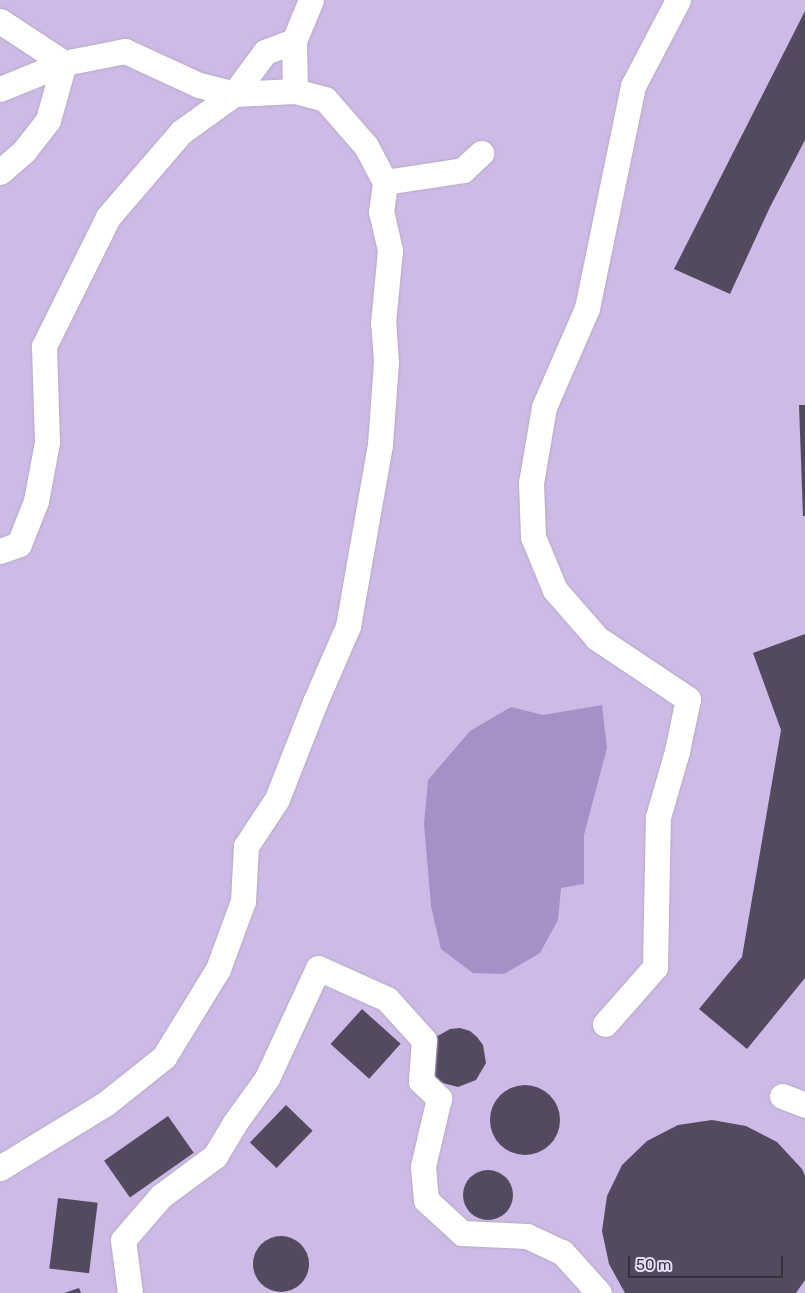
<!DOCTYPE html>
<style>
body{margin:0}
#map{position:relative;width:805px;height:1293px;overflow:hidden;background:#e7dcf6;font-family:Rubik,sans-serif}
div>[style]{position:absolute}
.green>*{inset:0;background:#cdbae6;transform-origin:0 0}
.water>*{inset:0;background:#a790c7}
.building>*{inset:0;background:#534a5f;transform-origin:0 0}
.round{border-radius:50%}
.roads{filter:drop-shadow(0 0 1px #b5abc4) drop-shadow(0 0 1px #b5abc4)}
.minor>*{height:25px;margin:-12.5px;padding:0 12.5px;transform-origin:12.5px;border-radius:12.5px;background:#fff}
span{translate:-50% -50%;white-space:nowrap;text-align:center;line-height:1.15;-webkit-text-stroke:5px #e7dcf6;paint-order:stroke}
.scale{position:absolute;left:628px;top:1256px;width:155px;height:22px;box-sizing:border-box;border:2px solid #36323c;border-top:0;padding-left:6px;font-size:15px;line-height:18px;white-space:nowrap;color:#36323c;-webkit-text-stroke:4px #e7dcf6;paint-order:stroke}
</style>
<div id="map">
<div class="green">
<i style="left:0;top:0;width:805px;height:1293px"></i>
</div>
<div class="water">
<i style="clip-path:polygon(602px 705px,607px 748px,584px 835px,584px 884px,561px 888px,558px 920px,540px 953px,504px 974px,473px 973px,441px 949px,431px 906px,424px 824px,428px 780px,470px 731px,511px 707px,543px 715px)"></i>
</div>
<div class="building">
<i style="clip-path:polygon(805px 11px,805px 140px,770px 207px,730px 294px,674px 269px)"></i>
<i style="clip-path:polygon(799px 405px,805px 405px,805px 516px,803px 516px)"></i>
<i style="clip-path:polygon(805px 634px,805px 978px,747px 1049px,699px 1009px,742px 957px,781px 730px,753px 653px)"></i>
<i style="left:362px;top:1009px;width:52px;height:47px;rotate:42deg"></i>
<i style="clip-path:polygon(460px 1028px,470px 1031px,477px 1037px,483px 1045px,486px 1063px,476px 1080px,458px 1087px,439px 1082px,432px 1075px,434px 1038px,450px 1029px)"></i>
<i class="round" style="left:490px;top:1085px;width:70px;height:70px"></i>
<i style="left:286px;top:1105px;width:37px;height:52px;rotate:44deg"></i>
<i style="left:168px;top:1116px;width:45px;height:78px;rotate:55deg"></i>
<i style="clip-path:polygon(712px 1120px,746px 1126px,777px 1142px,802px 1169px,805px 1176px,805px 1280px,796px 1293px,625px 1293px,609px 1264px,602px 1231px,607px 1196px,622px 1165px,647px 1141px,678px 1125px)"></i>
<i class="round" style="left:463px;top:1170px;width:50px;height:50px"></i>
<i style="left:58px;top:1198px;width:40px;height:71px;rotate:7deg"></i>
<i class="round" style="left:253px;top:1236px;width:56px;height:56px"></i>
<i style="clip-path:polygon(79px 1288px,81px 1293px,64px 1293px)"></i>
</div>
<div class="roads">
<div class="minor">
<i style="left:0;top:21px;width:77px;rotate:33.3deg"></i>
<i style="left:294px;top:41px;width:44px;rotate:-67.5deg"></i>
<i style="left:0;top:89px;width:69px;rotate:-22.1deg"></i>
<i style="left:64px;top:63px;width:62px;rotate:-11.1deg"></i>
<i style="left:125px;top:51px;width:81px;rotate:24.7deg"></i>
<i style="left:199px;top:85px;width:36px;rotate:14deg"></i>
<i style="left:0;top:172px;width:32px;rotate:-41deg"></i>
<i style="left:24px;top:151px;width:39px;rotate:-52deg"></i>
<i style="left:48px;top:120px;width:59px;rotate:-74.3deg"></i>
<i style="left:385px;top:182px;width:79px;rotate:-8.7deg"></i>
<i style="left:463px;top:170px;width:25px;rotate:-43deg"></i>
<i style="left:0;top:551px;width:20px;rotate:-20deg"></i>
<i style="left:19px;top:544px;width:46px;rotate:-68.4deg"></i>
<i style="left:36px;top:501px;width:60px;rotate:-79.4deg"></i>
<i style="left:47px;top:442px;width:96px;rotate:-91.8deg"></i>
<i style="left:44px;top:346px;width:144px;rotate:-63.6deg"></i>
<i style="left:108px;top:217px;width:112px;rotate:-49.3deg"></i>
<i style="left:181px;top:132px;width:65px;rotate:-35.6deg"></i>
<i style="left:605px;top:1024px;width:76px;rotate:-48.7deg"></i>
<i style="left:655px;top:967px;width:150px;rotate:-88.9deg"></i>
<i style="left:658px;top:817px;width:69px;rotate:-73.9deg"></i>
<i style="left:677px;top:751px;width:53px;rotate:-78.1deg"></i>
<i style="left:688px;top:699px;width:110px;rotate:-146.2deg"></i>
<i style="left:597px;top:638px;width:64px;rotate:-131.2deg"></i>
<i style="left:555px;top:590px;width:57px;rotate:-112.5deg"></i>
<i style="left:533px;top:537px;width:54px;rotate:-92.1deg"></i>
<i style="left:531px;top:483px;width:77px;rotate:-80.3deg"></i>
<i style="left:544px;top:407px;width:108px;rotate:-66.5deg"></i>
<i style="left:587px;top:308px;width:227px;rotate:-78.3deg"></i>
<i style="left:633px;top:86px;width:97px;rotate:-62.4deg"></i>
<i style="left:782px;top:1096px;width:25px;rotate:21deg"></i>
<i style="left:0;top:1168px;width:123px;rotate:-31.4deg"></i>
<i style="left:105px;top:1104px;width:75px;rotate:-38.5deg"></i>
<i style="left:164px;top:1057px;width:103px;rotate:-58.5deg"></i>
<i style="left:218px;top:969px;width:72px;rotate:-69.8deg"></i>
<i style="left:243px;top:901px;width:55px;rotate:-86.9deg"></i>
<i style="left:246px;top:846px;width:56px;rotate:-56.6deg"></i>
<i style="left:277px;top:799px;width:104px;rotate:-68.6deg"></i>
<i style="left:315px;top:702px;width:83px;rotate:-66.5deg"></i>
<i style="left:348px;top:626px;width:184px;rotate:-80deg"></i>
<i style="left:380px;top:445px;width:83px;rotate:-85.9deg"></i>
<i style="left:386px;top:362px;width:39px;rotate:-94deg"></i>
<i style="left:383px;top:323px;width:73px;rotate:-84.5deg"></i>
<i style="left:390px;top:250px;width:39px;rotate:-103deg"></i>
<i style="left:381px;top:212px;width:30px;rotate:-82deg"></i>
<i style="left:385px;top:182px;width:41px;rotate:-117.8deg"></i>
<i style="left:366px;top:146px;width:62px;rotate:-131.1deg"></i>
<i style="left:325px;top:99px;width:31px;rotate:-165deg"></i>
<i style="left:295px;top:91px;width:61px;rotate:177.2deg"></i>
<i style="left:234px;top:94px;width:52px;rotate:-53.6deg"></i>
<i style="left:265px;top:52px;width:31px;rotate:-21deg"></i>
<i style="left:294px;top:41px;width:50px;rotate:88.9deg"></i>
<i style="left:130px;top:1293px;width:53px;rotate:-97.5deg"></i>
<i style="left:123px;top:1240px;width:58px;rotate:-49.2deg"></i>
<i style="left:161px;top:1196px;width:67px;rotate:-36.5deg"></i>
<i style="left:215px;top:1156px;width:37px;rotate:-59deg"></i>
<i style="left:234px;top:1124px;width:57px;rotate:-54.3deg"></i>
<i style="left:267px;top:1078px;width:121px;rotate:-65.1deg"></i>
<i style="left:318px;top:968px;width:76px;rotate:24.2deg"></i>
<i style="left:387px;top:999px;width:55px;rotate:47.9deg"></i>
<i style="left:424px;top:1040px;width:41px;rotate:94.2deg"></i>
<i style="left:421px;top:1081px;width:25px;rotate:43deg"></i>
<i style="left:439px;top:1098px;width:70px;rotate:103.2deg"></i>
<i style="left:423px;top:1166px;width:34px;rotate:85deg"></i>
<i style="left:426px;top:1200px;width:49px;rotate:42.5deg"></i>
<i style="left:462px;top:1233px;width:65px;rotate:2.6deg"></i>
<i style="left:527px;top:1236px;width:38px;rotate:25deg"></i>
<i style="left:562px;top:1252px;width:55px;rotate:47.9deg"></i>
</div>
</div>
<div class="scale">50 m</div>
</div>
